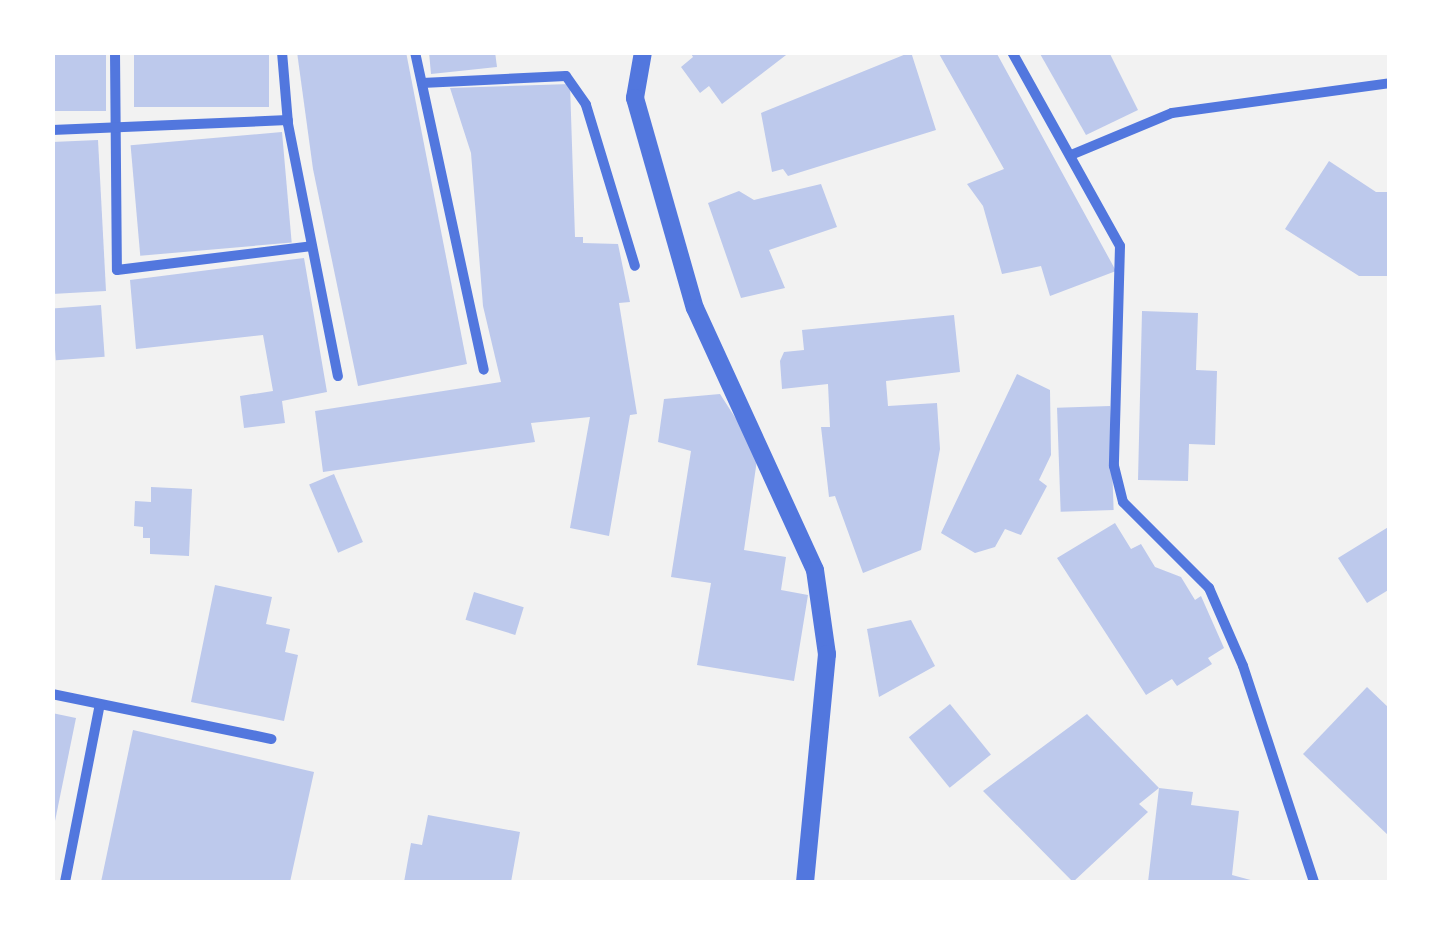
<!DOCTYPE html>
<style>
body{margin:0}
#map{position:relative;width:1442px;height:935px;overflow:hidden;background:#f2f2f2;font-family:"DejaVu Sans",sans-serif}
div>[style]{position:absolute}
.building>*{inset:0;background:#bdc9ec;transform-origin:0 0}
.minor>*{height:10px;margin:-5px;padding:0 5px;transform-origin:5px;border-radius:5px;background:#5277de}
.tertiary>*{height:18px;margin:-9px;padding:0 9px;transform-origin:9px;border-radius:9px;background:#5277de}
span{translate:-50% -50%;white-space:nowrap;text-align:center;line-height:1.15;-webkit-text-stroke:8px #fff;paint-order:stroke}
.frame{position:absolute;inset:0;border:55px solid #fff;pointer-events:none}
</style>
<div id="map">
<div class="building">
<i style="left:52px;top:52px;width:54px;height:59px"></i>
<i style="left:134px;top:52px;width:135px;height:55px"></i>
<i style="clip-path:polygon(297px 52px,406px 52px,467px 364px,358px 386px,313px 169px)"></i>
<i style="clip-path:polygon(429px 52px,495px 52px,497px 67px,431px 74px)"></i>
<i style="clip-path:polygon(690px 52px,790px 52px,722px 104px,709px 86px,700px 93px,681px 67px,693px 57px)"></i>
<i style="clip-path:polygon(911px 52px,936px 130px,788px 176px,783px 169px,772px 172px,761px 113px)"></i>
<i style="clip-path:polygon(938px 52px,996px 52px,1116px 271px,1050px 296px,1041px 266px,1002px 274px,983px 206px,967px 184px,1004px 169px)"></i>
<i style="clip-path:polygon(1039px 52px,1109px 52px,1138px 110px,1086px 135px)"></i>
<i style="clip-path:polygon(570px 84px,575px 237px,583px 237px,583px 243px,618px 244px,630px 302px,619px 303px,637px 414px,630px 415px,609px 536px,570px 528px,590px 417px,531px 423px,535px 442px,323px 472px,315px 411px,501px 382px,483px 306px,471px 153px,450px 88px)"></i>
<i style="left:282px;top:132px;width:111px;height:152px;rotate:85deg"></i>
<i style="clip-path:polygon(98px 140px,106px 291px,52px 294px,52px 142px)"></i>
<i style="clip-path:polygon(1329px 161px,1376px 192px,1390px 192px,1390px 276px,1359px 276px,1285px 229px)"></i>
<i style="clip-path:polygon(821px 184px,837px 227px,769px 250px,785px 288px,741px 298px,708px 203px,739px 191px,754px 200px)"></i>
<i style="clip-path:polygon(304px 258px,327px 392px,282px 401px,285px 423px,244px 428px,240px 396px,273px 391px,263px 335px,136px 349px,130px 280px)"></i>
<i style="left:101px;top:305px;width:52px;height:49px;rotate:86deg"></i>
<i style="clip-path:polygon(1142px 311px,1198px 313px,1196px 370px,1217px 371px,1215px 445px,1189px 444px,1188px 481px,1138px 480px)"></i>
<i style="clip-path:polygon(954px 315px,960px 372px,886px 381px,888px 406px,937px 403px,940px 449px,921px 550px,863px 573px,835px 496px,829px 497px,821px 427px,830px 427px,828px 384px,782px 389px,780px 361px,784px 352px,804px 350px,802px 330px)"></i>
<i style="clip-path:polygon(1017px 374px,1050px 390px,1051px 455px,1039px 480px,1047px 486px,1021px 535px,1005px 529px,995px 547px,975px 553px,941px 533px)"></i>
<i style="clip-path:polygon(720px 394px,758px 453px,744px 550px,786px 557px,781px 590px,808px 595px,794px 681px,697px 665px,711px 583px,671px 577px,691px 451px,658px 442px,664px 399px)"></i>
<i style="left:1110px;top:406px;width:104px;height:53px;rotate:88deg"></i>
<i style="left:334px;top:474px;width:74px;height:27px;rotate:67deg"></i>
<i style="clip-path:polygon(151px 487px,192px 489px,189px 556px,150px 554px,150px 538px,143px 538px,143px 527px,134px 526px,135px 501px,151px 502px)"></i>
<i style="clip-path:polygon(1115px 523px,1131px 549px,1141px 544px,1155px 567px,1181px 577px,1195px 600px,1201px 596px,1224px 648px,1208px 658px,1212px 664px,1177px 686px,1172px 679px,1146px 695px,1057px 558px)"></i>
<i style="clip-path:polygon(1390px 526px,1390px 589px,1367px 603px,1338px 558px)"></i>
<i style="clip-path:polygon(215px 585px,272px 597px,266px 624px,290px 629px,285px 652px,298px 655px,284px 721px,191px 702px)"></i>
<i style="left:474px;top:592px;width:52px;height:29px;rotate:17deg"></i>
<i style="clip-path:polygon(911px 620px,935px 666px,879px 697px,867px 629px)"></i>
<i style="clip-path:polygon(1367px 687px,1390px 709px,1390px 837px,1303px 754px)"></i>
<i style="left:950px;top:704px;width:65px;height:53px;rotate:51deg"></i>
<i style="clip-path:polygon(52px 713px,76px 718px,54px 826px,52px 826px)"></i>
<i style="clip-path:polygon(1087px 714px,1159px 788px,1139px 804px,1148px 812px,1073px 882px,983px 791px)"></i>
<i style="clip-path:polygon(133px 730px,314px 772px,290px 882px,101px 882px)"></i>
<i style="clip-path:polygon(1159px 788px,1193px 792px,1191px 805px,1239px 811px,1232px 875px,1258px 882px,1148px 882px)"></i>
<i style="clip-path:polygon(428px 815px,520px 832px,511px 882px,404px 882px,411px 843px,422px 845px)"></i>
</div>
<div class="minor">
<i style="left:115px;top:52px;width:218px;rotate:89.5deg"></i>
<i style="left:117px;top:270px;width:196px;rotate:-7deg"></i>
<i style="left:282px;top:52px;width:72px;rotate:85.2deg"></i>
<i style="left:288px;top:124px;width:257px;rotate:78.8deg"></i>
<i style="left:415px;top:52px;width:325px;rotate:77.8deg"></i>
<i style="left:1012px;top:52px;width:222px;rotate:60.9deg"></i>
<i style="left:1120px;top:246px;width:220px;rotate:91.6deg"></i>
<i style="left:1114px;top:466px;width:37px;rotate:76deg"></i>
<i style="left:1123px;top:502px;width:122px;rotate:45deg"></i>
<i style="left:1209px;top:588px;width:85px;rotate:66.4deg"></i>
<i style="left:1243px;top:666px;width:227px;rotate:71.8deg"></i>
<i style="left:422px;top:83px;width:144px;rotate:-2.8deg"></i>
<i style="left:566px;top:76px;width:35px;rotate:55deg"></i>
<i style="left:586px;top:105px;width:168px;rotate:73.1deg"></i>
<i style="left:52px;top:130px;width:236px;rotate:-2.4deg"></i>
<i style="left:1071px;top:155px;width:109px;rotate:-22.6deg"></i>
<i style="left:1172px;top:113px;width:220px;rotate:-7.8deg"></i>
<i style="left:52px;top:694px;width:224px;rotate:11.6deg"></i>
<i style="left:65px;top:882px;width:181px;rotate:-78.9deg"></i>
</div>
<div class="tertiary">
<i style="left:643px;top:52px;width:47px;rotate:99.9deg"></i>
<i style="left:635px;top:98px;width:218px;rotate:74.1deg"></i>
<i style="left:695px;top:308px;width:288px;rotate:65.4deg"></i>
<i style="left:815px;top:570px;width:85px;rotate:81.9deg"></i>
<i style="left:827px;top:654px;width:229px;rotate:95.5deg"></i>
</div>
<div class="frame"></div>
</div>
